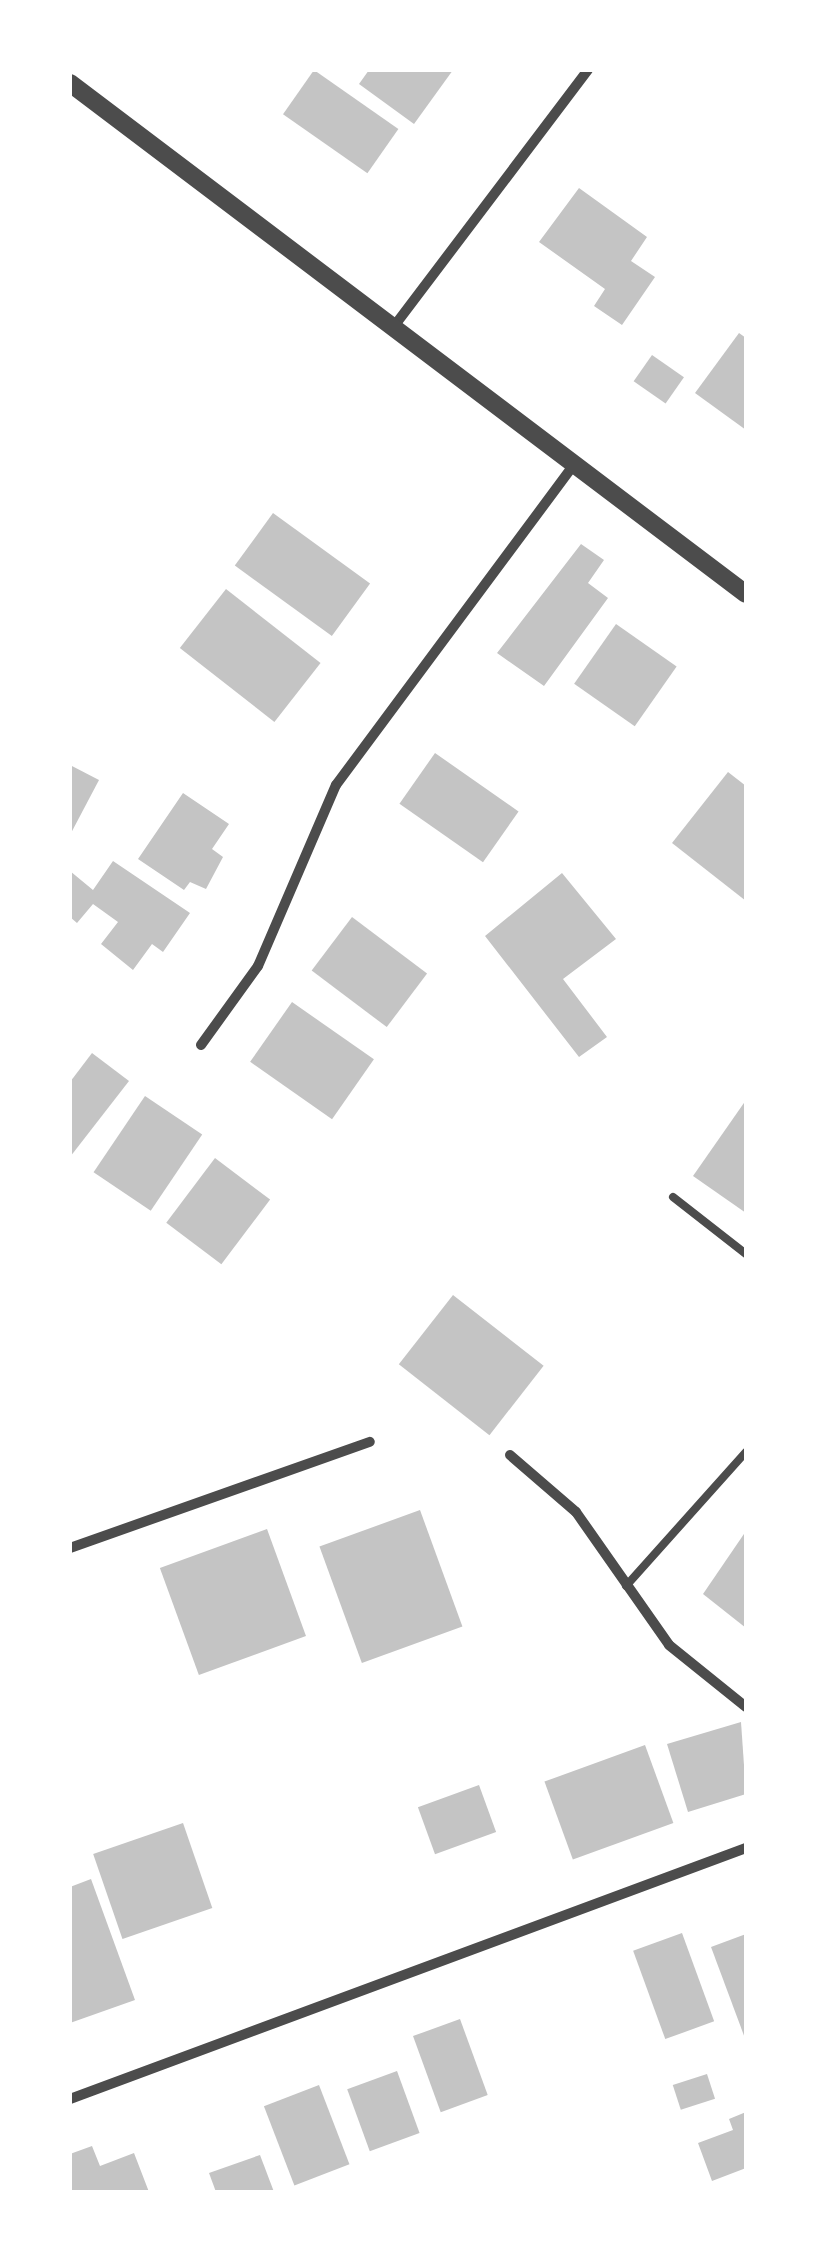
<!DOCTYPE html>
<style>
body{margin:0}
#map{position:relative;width:816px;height:2262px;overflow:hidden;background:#fff;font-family:"Public Sans",sans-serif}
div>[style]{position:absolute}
.building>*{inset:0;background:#c4c4c4;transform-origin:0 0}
.service>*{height:8px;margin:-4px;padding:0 4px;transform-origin:4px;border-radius:4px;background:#4c4c4c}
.minor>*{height:10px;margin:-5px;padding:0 5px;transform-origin:5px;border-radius:5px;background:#4c4c4c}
.tertiary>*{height:18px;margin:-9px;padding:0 9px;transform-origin:9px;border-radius:9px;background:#4c4c4c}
span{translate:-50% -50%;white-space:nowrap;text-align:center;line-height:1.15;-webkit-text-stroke:8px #fff;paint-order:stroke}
.frame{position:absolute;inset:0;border:72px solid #fff;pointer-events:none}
</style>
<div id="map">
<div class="building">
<i style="left:314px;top:70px;width:103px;height:54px;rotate:35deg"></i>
<i style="clip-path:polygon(369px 70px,453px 70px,414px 124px,359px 84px)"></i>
<i style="clip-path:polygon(579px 188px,647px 237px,631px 261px,655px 277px,622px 325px,594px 306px,605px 289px,539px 242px)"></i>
<i style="clip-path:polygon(739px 333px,746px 338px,746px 430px,695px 393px)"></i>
<i style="left:652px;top:355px;width:39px;height:32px;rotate:35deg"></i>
<i style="left:273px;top:513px;width:120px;height:65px;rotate:36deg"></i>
<i style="clip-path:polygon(581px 544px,604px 560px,588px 583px,608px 598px,544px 686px,497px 653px)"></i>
<i style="left:226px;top:589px;width:120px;height:75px;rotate:38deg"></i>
<i style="left:616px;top:624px;width:74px;height:73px;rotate:35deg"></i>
<i style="left:435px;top:753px;width:102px;height:62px;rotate:35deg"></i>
<i style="clip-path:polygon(70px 765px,99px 780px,70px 835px)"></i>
<i style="clip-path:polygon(728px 772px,746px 786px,746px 901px,672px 843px)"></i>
<i style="clip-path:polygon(183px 793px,229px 824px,212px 849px,223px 857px,206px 889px,190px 882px,184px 890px,138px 859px)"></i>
<i style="clip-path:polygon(113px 861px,190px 913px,163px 952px,152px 944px,133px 970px,101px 944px,118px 922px,93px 904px,77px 923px,70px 917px,70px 871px,93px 890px)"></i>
<i style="clip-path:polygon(562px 873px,616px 939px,563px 979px,607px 1037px,579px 1057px,485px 936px)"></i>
<i style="left:352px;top:917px;width:94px;height:67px;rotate:37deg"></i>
<i style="left:292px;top:1002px;width:100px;height:73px;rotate:35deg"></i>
<i style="clip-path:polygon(92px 1053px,129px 1081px,70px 1157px,70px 1082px)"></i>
<i style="left:145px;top:1096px;width:69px;height:92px;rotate:34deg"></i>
<i style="clip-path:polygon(746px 1100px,746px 1213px,693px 1176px)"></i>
<i style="left:215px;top:1158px;width:69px;height:81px;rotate:37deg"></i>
<i style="left:453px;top:1295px;width:115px;height:88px;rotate:38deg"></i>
<i style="left:420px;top:1510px;width:124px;height:107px;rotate:70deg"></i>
<i style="left:267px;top:1529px;width:114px;height:114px;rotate:70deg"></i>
<i style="clip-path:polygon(746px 1531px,746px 1628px,703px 1594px)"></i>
<i style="clip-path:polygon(741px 1722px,746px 1794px,688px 1812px,667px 1744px)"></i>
<i style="left:645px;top:1745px;width:83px;height:107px;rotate:70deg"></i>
<i style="left:479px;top:1785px;width:50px;height:65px;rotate:70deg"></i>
<i style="left:183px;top:1823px;width:90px;height:95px;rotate:71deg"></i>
<i style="clip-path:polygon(91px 1879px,135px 2000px,70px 2023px,70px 1887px)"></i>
<i style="left:682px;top:1933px;width:94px;height:52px;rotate:70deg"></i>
<i style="clip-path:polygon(746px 1934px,746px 2041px,711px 1947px)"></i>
<i style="left:460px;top:2019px;width:81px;height:50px;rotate:70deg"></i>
<i style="left:397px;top:2071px;width:66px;height:53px;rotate:70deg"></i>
<i style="left:707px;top:2074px;width:26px;height:36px;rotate:72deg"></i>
<i style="left:319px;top:2085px;width:85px;height:59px;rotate:69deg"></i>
<i style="clip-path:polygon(746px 2112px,746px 2168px,712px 2181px,698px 2143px,733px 2130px,729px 2119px)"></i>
<i style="clip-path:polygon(92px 2146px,100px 2166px,134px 2153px,149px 2192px,70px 2192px,70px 2154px)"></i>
<i style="clip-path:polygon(260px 2155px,274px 2192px,216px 2192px,209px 2173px)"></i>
</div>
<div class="service">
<i style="left:673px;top:1197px;width:93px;rotate:38deg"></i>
<i style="left:626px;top:1586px;width:180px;rotate:-48.2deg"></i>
</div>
<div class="minor">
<i style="left:395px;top:325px;width:320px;rotate:-52.9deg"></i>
<i style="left:201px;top:1045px;width:97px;rotate:-54.2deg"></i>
<i style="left:258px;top:966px;width:197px;rotate:-66.7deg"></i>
<i style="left:336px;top:785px;width:401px;rotate:-53.4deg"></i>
<i style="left:510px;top:1455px;width:87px;rotate:40.8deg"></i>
<i style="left:576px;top:1512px;width:162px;rotate:55deg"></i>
<i style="left:669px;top:1645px;width:99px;rotate:38.8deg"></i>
<i style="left:70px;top:1548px;width:318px;rotate:-19.5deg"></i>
<i style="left:70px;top:2099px;width:721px;rotate:-20.37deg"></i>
</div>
<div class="tertiary">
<i style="left:70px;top:83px;width:847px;rotate:37.09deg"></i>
</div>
<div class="frame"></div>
</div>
